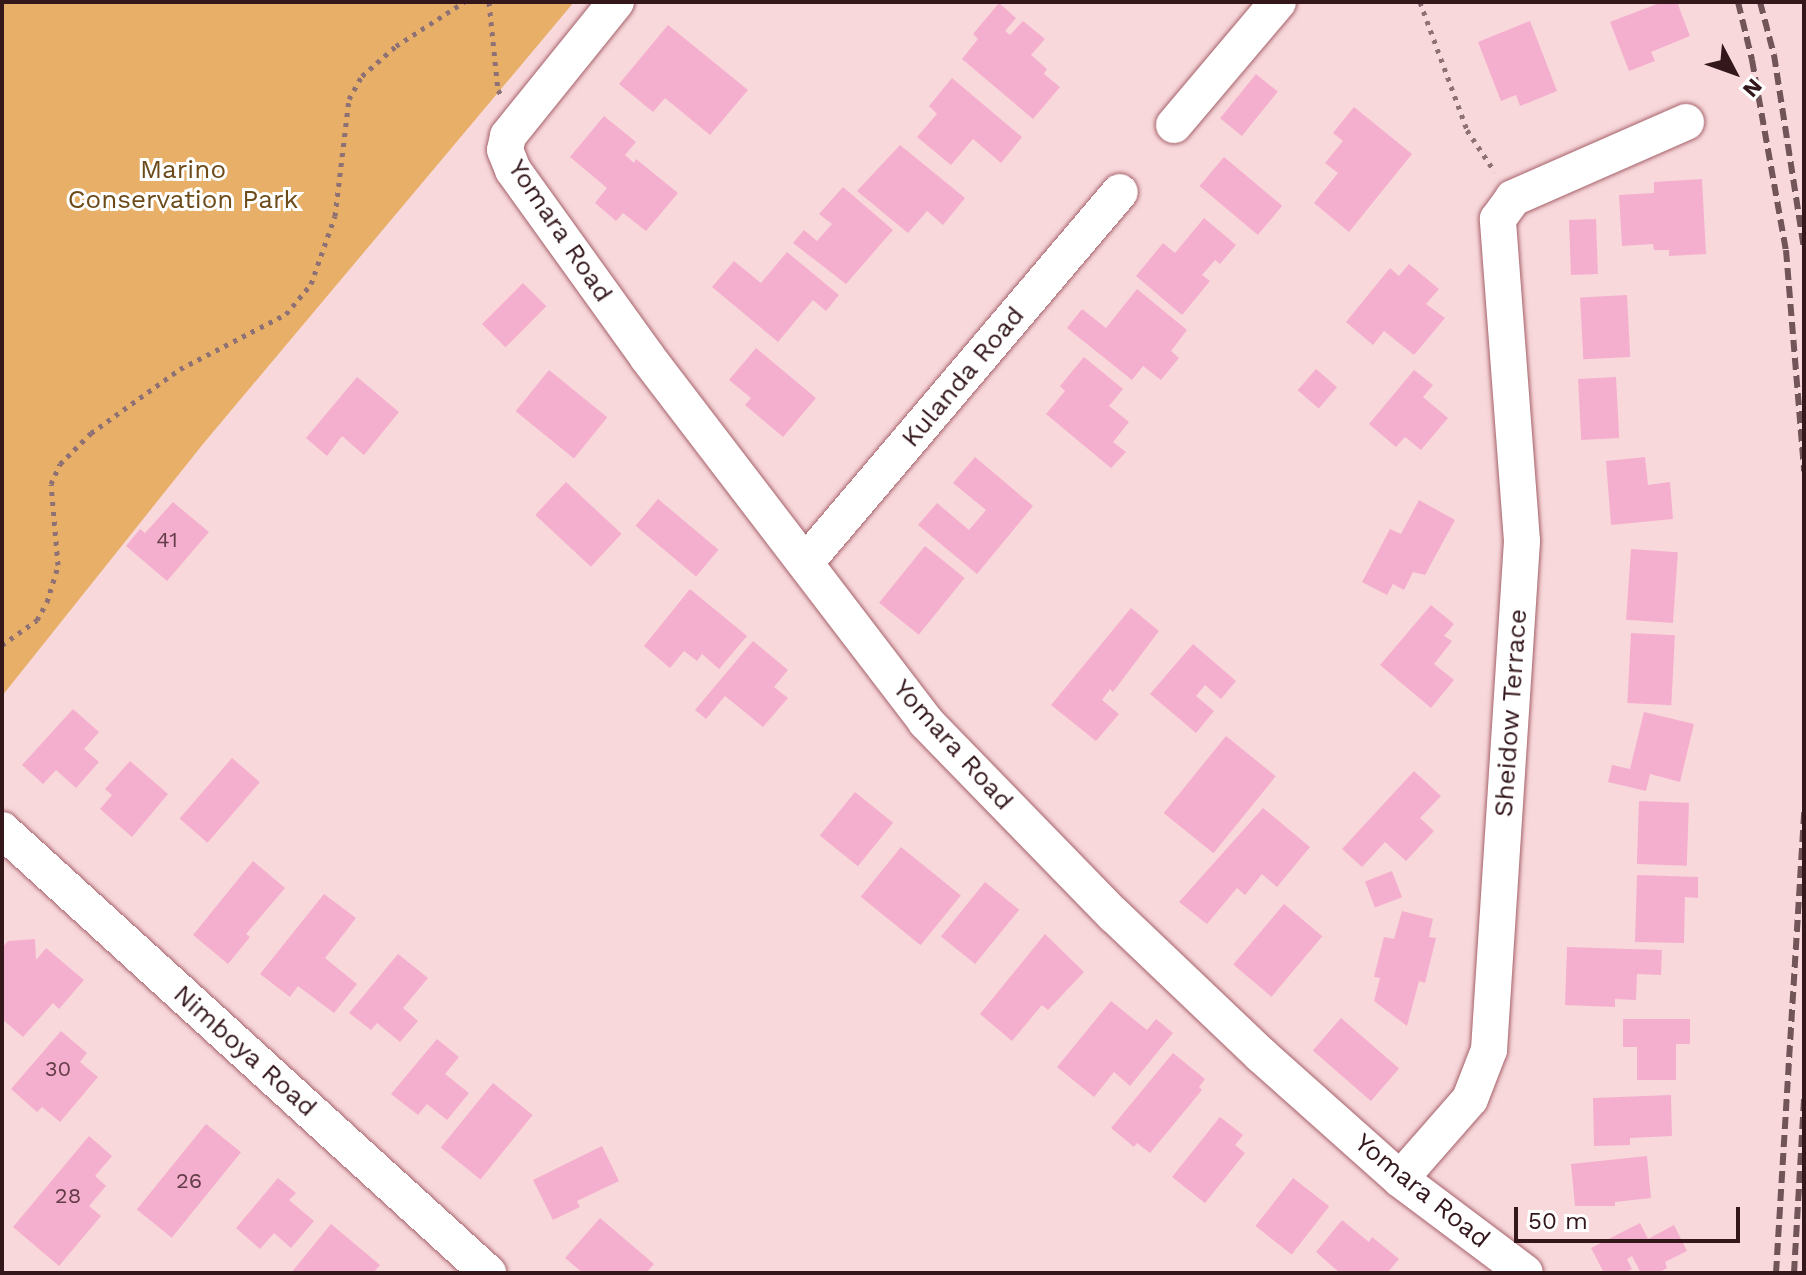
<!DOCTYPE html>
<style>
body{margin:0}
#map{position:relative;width:1806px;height:1275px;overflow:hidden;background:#f8d8db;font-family:"Work Sans",sans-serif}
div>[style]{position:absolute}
.green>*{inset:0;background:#e7af68}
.building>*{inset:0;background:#f5afce;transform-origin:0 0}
.path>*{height:5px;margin-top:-2.5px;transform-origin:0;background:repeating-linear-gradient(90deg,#8e7174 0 4px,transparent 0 10px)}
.roads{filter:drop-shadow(0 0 2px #a5616a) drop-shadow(0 0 2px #a5616a)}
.street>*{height:36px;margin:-18px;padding:0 18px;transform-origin:18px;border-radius:18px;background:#fff}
.rail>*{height:6px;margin-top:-3px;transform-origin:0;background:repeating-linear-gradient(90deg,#725558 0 12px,transparent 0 18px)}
span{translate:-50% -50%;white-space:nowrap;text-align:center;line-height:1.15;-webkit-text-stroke:6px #fff;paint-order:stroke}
.number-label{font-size:22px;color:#643d48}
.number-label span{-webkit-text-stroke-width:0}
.park-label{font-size:26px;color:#6c4a1a}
.street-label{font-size:26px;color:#33171b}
.frame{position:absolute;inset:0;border:4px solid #33171b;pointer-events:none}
.north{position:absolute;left:1694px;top:32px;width:80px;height:80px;-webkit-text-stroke:6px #fff;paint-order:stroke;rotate:131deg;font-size:22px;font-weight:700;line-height:32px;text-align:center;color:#33171b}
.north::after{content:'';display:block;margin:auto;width:28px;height:36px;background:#33171b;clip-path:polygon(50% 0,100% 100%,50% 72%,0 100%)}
.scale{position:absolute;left:1514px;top:1207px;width:226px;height:36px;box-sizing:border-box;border:4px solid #33171b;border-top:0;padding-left:10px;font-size:24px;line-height:28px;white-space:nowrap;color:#33171b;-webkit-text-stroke:6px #fff;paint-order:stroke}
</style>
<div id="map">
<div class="green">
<i style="clip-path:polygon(2px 2px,574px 2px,203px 444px,2px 696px)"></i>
</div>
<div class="building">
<i style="clip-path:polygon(1662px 2px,1677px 2px,1690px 36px,1651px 52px,1655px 61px,1629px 71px,1610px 22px)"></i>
<i style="clip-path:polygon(999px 3px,1016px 18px,1005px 31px,1010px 35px,1023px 21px,1045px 39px,1031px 55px,1047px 69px,1044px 74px,1060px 87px,1033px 119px,962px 59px,978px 39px,973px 34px)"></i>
<i style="clip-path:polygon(1530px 21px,1557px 91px,1520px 106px,1516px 95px,1501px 101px,1478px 42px)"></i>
<i style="clip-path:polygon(668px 25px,748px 90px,710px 135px,665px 98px,653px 112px,619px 84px)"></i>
<i style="left:1256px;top:74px;width:28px;height:57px;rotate:39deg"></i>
<i style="clip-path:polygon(952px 78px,1022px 137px,1001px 163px,973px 139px,951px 165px,917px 137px,937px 114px,929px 106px)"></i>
<i style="clip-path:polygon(1354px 107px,1412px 154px,1349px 232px,1314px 203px,1338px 173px,1325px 163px,1343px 141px,1333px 133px)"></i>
<i style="clip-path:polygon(604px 116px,636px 142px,625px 155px,634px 163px,636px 159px,678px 193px,646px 231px,623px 213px,616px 221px,595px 203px,607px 188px,570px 157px)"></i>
<i style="clip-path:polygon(900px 145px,965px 198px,943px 225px,927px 211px,908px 233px,857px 191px)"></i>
<i style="left:1224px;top:157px;width:76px;height:38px;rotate:40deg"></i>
<i style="clip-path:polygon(1702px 179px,1706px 254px,1669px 256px,1669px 250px,1654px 250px,1653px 244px,1622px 246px,1619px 195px,1654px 193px,1654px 182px)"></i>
<i style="clip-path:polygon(843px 187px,893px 230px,846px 284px,793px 243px,804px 230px,817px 241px,832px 224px,819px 214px)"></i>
<i style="clip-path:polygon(1204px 218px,1236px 245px,1220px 264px,1215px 260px,1202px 275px,1210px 281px,1182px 315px,1136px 276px,1163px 243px,1175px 253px)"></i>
<i style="left:1596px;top:219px;width:55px;height:27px;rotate:88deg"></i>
<i style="clip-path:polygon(787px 252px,839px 295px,826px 311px,813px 300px,778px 342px,712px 287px,734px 261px,761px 283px)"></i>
<i style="clip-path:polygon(1409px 264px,1439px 289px,1426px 304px,1445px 318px,1414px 355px,1384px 331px,1373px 345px,1346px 322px,1390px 268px,1399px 276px)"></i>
<i style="left:523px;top:283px;width:33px;height:58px;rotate:45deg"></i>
<i style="clip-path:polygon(1137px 289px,1187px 330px,1171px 351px,1179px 358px,1161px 380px,1143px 366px,1132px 380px,1067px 328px,1082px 309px,1106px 328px)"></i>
<i style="left:1627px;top:295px;width:62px;height:47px;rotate:87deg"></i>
<i style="clip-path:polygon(756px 348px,816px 398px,783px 437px,745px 405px,751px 398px,729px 380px)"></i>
<i style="clip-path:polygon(1084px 357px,1123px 389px,1109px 406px,1129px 422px,1113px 442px,1126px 452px,1111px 468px,1046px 414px,1065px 391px,1060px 386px)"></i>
<i style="left:1316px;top:369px;width:28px;height:28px;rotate:41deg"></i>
<i style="left:549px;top:370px;width:75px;height:53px;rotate:39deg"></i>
<i style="clip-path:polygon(1414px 370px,1433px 385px,1423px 397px,1448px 418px,1421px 450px,1405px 437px,1396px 447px,1369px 424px)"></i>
<i style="clip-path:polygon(357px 377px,399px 412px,364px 455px,342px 436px,327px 456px,306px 438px)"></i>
<i style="left:1616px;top:377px;width:61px;height:38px;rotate:87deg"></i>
<i style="clip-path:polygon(975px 457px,1033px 506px,977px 574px,918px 525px,937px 503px,969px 530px,986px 510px,953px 483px)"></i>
<i style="clip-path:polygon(1645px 457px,1648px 485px,1670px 482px,1673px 519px,1611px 525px,1606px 461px)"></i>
<i style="left:566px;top:482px;width:76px;height:45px;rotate:43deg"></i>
<i style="left:658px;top:499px;width:79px;height:35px;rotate:40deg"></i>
<i style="clip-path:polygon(1419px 500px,1455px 520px,1425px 575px,1413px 572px,1404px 590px,1393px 584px,1387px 595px,1362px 582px,1390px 529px,1401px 534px)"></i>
<i style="clip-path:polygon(173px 502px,209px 532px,167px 581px,126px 546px,140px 529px,145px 533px)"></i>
<i style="left:925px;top:546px;width:51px;height:73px;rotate:39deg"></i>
<i style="left:1631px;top:549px;width:47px;height:71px;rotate:4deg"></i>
<i style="clip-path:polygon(690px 589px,747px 636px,719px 669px,702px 654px,697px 661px,684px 651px,670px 668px,644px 646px)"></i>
<i style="clip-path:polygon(1431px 605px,1454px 624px,1444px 636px,1452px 641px,1434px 664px,1454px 680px,1431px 708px,1380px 665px)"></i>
<i style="clip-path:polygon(1131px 608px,1159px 631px,1113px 692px,1110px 689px,1102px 700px,1119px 714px,1096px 741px,1051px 705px)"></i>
<i style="left:1631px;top:633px;width:44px;height:70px;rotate:3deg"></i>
<i style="clip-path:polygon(753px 641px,788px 670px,774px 687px,788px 698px,763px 727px,725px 696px,706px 719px,695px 710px)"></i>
<i style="clip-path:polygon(1193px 644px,1236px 681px,1221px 699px,1205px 685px,1196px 696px,1214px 711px,1196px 733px,1150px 694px)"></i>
<i style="clip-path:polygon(73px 709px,99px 732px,84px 749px,99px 762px,76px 788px,56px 770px,43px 784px,22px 765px)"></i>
<i style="clip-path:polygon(1644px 712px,1694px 724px,1680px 782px,1650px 774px,1646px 791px,1608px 782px,1612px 765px,1630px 769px)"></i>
<i style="left:1226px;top:736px;width:64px;height:99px;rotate:39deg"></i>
<i style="left:232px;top:758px;width:37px;height:80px;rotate:41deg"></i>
<i style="clip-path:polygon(130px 761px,168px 794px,132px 837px,100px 809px,112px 795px,105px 789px)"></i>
<i style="clip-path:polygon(1414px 771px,1441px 796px,1420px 818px,1434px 831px,1406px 861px,1385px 842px,1362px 867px,1342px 849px)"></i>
<i style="left:855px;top:792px;width:49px;height:56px;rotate:39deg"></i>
<i style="left:1639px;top:801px;width:50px;height:63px;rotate:2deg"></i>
<i style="clip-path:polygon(1263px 808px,1310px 847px,1277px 887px,1262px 874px,1245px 895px,1237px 888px,1207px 924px,1179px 902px)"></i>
<i style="left:901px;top:847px;width:77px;height:64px;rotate:39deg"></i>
<i style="clip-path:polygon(253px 861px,285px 888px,246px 934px,250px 937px,228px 964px,193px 935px)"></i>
<i style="left:1392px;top:871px;width:28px;height:29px;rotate:69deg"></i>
<i style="clip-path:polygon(1637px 875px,1698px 877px,1698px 898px,1685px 897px,1684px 943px,1635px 942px)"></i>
<i style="left:985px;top:882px;width:44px;height:70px;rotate:39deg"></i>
<i style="clip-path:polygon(324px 894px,356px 918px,325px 958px,357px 984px,334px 1013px,298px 986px,290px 997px,260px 974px)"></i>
<i style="left:1284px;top:904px;width:50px;height:79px;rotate:40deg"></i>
<i style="clip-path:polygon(1402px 911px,1433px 919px,1429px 937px,1436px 938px,1425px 983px,1419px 981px,1407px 1026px,1374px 1001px,1380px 978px,1374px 977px,1384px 937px,1394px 939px)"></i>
<i style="clip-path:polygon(1045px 934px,1084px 972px,1048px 1010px,1042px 1005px,1012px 1041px,980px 1014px)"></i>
<i style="clip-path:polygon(35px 939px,36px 960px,46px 948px,84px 980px,59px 1009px,53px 1003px,23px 1037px,2px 1019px,2px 948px,8px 941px)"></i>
<i style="clip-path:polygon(1567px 947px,1662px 950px,1661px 975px,1637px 974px,1636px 1000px,1615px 999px,1615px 1007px,1565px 1005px)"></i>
<i style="clip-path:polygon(398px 954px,428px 978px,403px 1008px,418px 1021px,400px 1042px,377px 1023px,371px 1030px,349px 1013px)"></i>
<i style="clip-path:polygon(1111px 1001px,1147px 1030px,1156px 1019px,1173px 1033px,1130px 1086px,1114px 1072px,1094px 1097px,1057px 1067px)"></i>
<i style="left:1341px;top:1018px;width:77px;height:43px;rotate:41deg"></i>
<i style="clip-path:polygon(1623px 1019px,1690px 1019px,1690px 1044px,1676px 1044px,1676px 1080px,1637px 1080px,1637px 1047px,1623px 1047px)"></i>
<i style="clip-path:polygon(61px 1031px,87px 1053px,80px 1062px,98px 1077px,60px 1122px,42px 1107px,37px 1112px,11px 1089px)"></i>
<i style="clip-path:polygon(437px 1039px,459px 1057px,445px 1074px,469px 1093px,447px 1120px,427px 1104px,418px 1115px,391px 1094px)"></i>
<i style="clip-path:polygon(1173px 1053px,1205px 1079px,1199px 1087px,1202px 1090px,1150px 1153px,1137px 1143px,1134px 1147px,1111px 1128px)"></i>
<i style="left:493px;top:1083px;width:51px;height:83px;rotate:39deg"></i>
<i style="clip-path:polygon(1671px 1095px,1672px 1136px,1630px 1138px,1630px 1145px,1594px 1146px,1593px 1098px)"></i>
<i style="clip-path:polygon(1220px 1117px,1243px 1135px,1235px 1145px,1245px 1153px,1205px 1203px,1172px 1177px)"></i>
<i style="left:206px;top:1124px;width:45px;height:110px;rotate:39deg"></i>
<i style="clip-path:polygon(89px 1136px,112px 1156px,95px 1176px,106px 1186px,89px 1206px,101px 1216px,59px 1266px,13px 1227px)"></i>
<i style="clip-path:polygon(602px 1146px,619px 1181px,577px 1201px,580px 1207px,553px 1220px,533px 1180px)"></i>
<i style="clip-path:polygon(1647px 1156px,1651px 1198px,1615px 1202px,1615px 1206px,1575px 1206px,1571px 1164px)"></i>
<i style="clip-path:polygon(278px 1178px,296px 1193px,289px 1200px,314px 1221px,291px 1248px,274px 1233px,260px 1249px,236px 1228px)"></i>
<i style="left:1293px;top:1178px;width:46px;height:61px;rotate:38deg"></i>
<i style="clip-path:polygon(600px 1218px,654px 1264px,646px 1273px,583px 1273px,565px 1258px)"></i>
<i style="clip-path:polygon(1342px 1220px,1369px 1242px,1372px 1237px,1399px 1259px,1387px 1273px,1340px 1273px,1316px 1252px)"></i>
<i style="clip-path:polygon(1640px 1223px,1648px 1239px,1674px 1225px,1687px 1251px,1665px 1262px,1667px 1268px,1658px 1273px,1641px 1273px,1632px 1256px,1627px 1259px,1632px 1269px,1624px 1273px,1604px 1273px,1591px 1248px)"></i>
<i style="clip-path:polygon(331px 1224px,380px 1265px,373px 1273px,291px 1273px)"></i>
</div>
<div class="path">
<i style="left:489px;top:2px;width:88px;rotate:84.2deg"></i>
<i style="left:498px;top:90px;width:7px;rotate:56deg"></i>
<i style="left:1420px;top:2px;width:136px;rotate:69.8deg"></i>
<i style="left:1467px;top:130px;width:50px;rotate:56.3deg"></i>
<i style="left:2px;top:645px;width:43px;rotate:-35.5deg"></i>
<i style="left:37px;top:620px;width:21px;rotate:-61deg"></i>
<i style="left:47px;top:602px;width:39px;rotate:-73deg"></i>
<i style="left:58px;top:565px;width:81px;rotate:-94.9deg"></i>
<i style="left:51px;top:484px;width:22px;rotate:-66deg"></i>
<i style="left:60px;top:464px;width:44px;rotate:-45deg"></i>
<i style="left:91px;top:433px;width:110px;rotate:-35.7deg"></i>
<i style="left:180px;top:369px;width:119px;rotate:-27.4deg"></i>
<i style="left:286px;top:314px;width:39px;rotate:-50deg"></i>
<i style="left:311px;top:284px;width:72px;rotate:-70.6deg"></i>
<i style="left:335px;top:216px;width:118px;rotate:-83.2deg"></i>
<i style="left:349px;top:99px;width:26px;rotate:-61deg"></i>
<i style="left:362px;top:76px;width:45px;rotate:-41.4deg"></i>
<i style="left:396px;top:46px;width:81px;rotate:-32.9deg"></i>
</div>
<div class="roads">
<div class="street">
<i style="left:616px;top:2px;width:172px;rotate:128.9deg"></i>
<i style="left:508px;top:136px;width:14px;rotate:102deg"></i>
<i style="left:505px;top:150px;width:22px;rotate:68deg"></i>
<i style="left:513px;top:170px;width:231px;rotate:54.3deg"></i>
<i style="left:648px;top:358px;width:458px;rotate:52.6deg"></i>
<i style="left:926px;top:722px;width:269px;rotate:45.8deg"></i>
<i style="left:1114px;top:915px;width:203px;rotate:43.6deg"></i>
<i style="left:1261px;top:1055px;width:186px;rotate:41.7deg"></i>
<i style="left:1400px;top:1179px;width:156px;rotate:36.9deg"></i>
<i style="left:1174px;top:125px;width:161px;rotate:-49.8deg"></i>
<i style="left:806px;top:562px;width:485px;rotate:-49.7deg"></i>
<i style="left:2px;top:830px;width:658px;rotate:42.35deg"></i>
<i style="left:1400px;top:1179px;width:106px;rotate:-48.8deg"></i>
<i style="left:1470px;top:1099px;width:53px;rotate:-68.8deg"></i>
<i style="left:1489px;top:1050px;width:510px;rotate:-86.29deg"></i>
<i style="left:1522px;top:541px;width:323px;rotate:-94.3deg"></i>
<i style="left:1498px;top:219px;width:26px;rotate:-54deg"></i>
<i style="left:1513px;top:198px;width:189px;rotate:-23.7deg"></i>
</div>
</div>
<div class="rail">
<i style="left:1738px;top:2px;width:60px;rotate:76.4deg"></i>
<i style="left:1752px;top:60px;width:193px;rotate:79.9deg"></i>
<i style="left:1786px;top:250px;width:222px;rotate:85.3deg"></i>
<i style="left:1760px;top:2px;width:55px;rotate:75.2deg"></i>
<i style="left:1774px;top:55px;width:195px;rotate:81.2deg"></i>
<i style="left:1776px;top:1273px;width:465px;rotate:-86.5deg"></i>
<i style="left:1794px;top:1273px;width:175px;rotate:-86.7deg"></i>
</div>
<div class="number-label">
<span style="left:167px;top:540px">41</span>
<span style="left:58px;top:1069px">30</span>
<span style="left:189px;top:1181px">26</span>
<span style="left:68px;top:1196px">28</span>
</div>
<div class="park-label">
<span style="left:183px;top:185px">Marino<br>Conservation Park</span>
</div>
<div class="street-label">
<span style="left:560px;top:231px;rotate:56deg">Yomara Road</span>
<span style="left:963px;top:377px;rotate:-50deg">Kulanda Road</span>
<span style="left:1511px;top:713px;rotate:-86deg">Sheidow Terrace</span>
<span style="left:953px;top:745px;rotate:48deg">Yomara Road</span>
<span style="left:245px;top:1051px;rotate:42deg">Nimboya Road</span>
<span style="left:1422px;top:1191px;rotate:39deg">Yomara Road</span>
</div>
<div class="frame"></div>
<div class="north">N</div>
<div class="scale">50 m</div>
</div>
